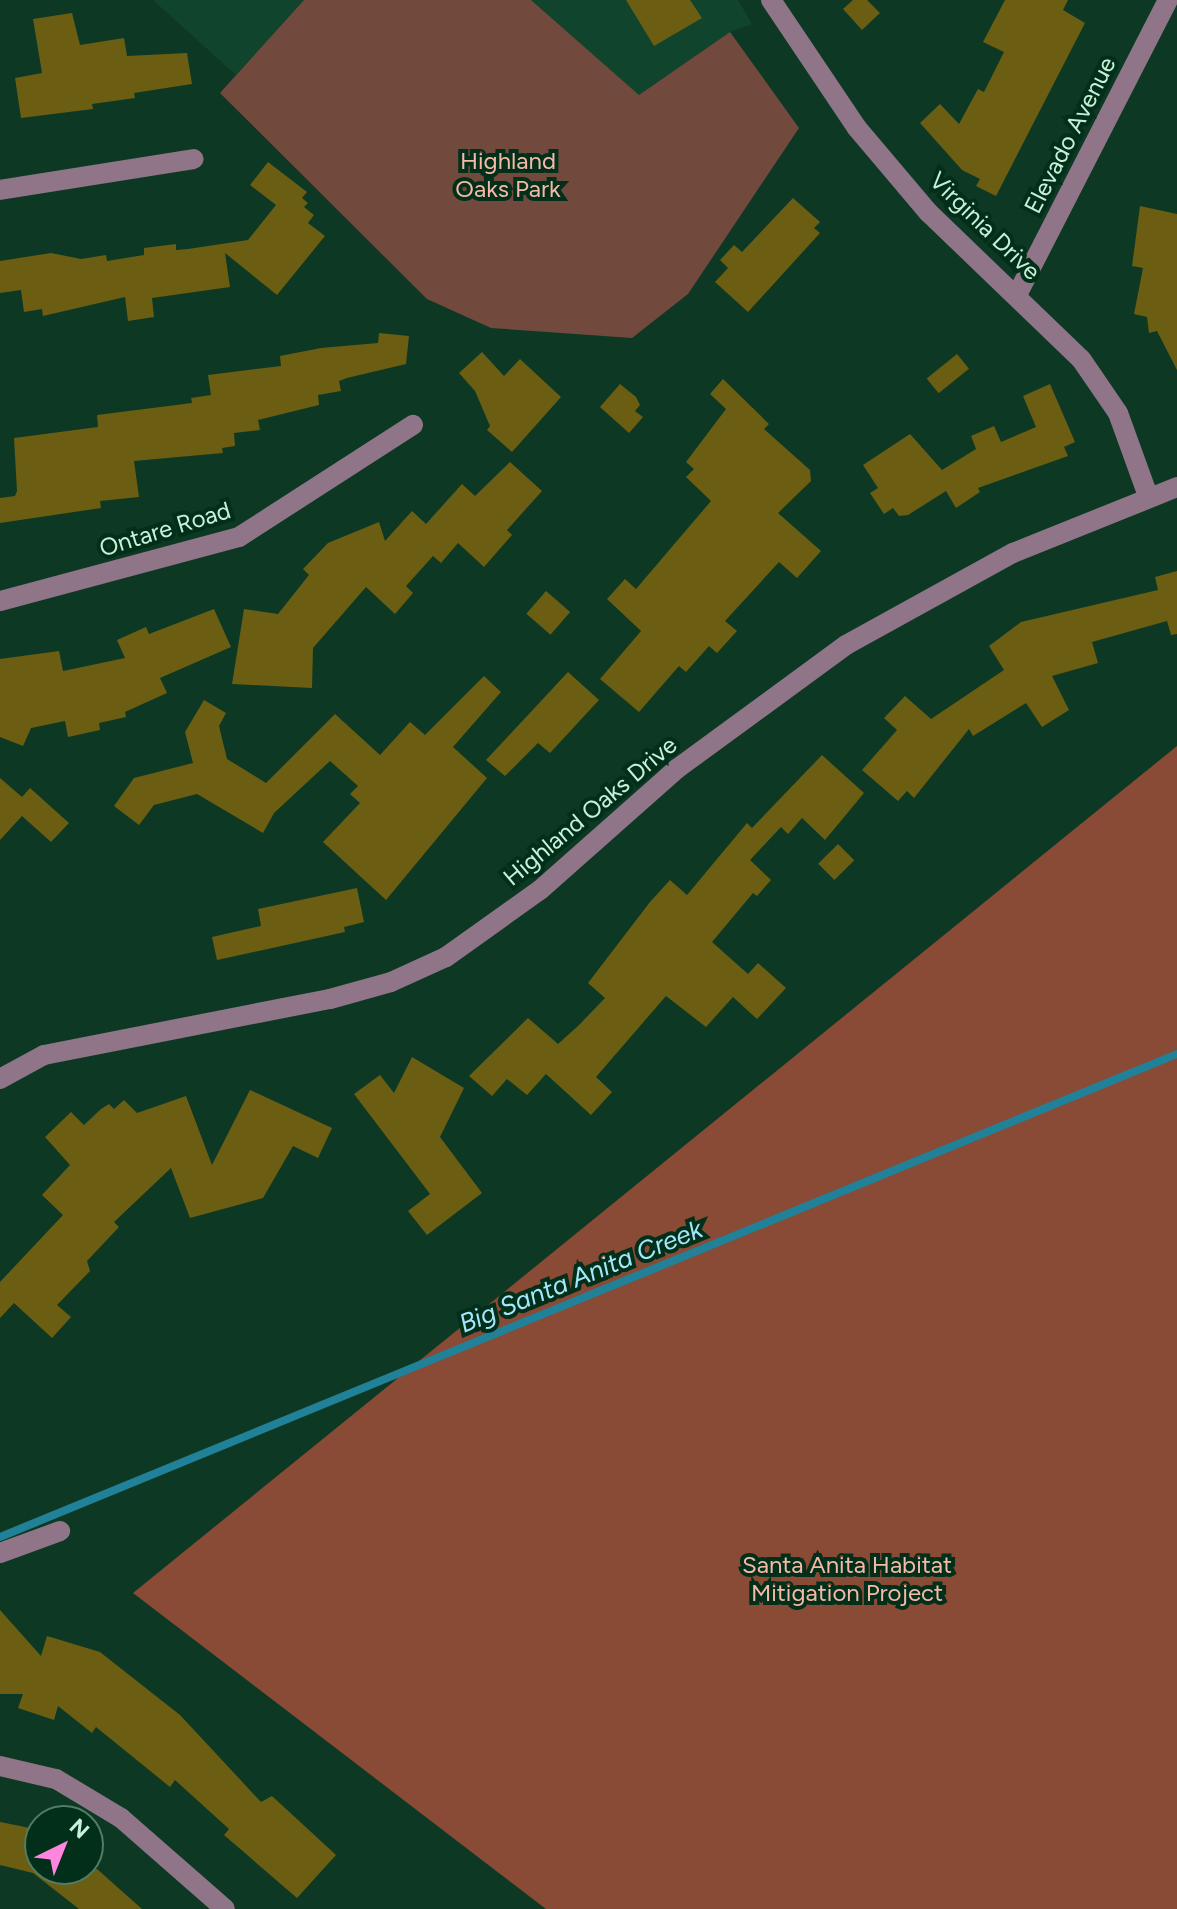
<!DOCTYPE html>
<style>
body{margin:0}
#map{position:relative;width:1177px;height:1909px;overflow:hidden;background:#0d3924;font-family:Figtree,sans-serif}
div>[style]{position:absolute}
.built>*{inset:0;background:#11442c}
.green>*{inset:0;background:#72493d}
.forest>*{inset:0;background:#894a36}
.stream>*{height:8px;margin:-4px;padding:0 4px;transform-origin:4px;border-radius:4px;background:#218198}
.building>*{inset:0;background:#6b5d12;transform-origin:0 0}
.minor>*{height:20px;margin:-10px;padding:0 10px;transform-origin:10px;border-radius:10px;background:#8f7587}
span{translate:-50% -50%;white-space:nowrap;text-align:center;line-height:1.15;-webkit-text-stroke:8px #012f1a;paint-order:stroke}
.street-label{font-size:24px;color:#c9f0d8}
.park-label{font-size:24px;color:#f4b9a7}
.water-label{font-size:26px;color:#a4e7fb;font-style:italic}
.north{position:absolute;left:24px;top:1805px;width:80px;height:80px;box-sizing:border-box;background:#012f1a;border:2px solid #517c66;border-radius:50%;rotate:43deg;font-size:22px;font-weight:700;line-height:32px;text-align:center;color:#c9f0d8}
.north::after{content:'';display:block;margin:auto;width:28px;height:36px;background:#ff85df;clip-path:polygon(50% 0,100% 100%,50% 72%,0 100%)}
</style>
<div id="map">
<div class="built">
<i style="clip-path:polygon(153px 0,304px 0,236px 75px)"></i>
<i style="clip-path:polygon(531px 0,738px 0,752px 24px,730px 32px,639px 95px)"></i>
</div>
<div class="green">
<i style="clip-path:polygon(304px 0,531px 0,639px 95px,730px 32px,799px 128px,688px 294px,632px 338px,491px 328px,427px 299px,220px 93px)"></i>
</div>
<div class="forest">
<i style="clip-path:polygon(1177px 746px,1177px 1909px,546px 1909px,133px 1593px)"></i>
</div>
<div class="stream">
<i style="left:0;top:1537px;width:1272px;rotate:-22.31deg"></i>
</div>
<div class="building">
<i style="clip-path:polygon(626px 0,690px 0,702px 18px,654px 46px)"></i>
<i style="clip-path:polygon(853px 0,867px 0,880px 13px,862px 30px,843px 9px)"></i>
<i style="clip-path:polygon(1005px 0,1068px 0,1063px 10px,1085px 23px,996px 196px,976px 186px,980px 179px,962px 170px,920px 123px,940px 104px,959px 124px,978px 89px,984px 92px,1004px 52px,983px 42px)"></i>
<i style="clip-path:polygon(72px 13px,80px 45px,124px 38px,127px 56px,187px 53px,192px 84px,134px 93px,135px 98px,92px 104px,93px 109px,21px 118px,15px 78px,42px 73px,33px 19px)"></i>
<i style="clip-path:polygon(268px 162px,307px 192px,302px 198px,308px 203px,304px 207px,314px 215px,308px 223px,325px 236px,277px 295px,225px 253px,230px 287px,152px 298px,154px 317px,128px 321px,125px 297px,43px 316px,42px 309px,24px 312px,21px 290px,0 293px,0 261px,51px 253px,81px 259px,106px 255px,107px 261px,144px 255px,144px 248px,176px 244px,176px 250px,188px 249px,248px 240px,276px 205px,250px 185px)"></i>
<i style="clip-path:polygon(793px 198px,820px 222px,814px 228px,820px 233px,748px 312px,715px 282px,728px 268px,720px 260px,734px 245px,742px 252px)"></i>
<i style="clip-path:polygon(1140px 206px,1177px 214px,1177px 370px,1157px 331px,1149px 333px,1147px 317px,1134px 314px,1143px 268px,1132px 266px)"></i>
<i style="clip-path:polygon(379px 333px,409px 336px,406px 364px,347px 378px,339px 381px,341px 391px,318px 395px,319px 405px,258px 420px,260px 430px,234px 433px,235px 446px,222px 448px,223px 453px,134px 461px,139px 497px,100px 501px,101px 508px,0 523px,0 498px,15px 496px,17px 491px,14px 438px,98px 427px,97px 415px,192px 403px,191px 398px,211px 395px,208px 375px,281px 366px,280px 356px,321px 348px,378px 343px)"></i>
<i style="clip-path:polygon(482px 352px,504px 376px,520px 359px,561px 397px,512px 452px,487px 430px,490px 426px,475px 391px,459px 373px)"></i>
<i style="left:957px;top:354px;width:19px;height:39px;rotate:51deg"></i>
<i style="clip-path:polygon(723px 379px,769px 424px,764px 429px,810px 470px,811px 481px,778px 513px,821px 551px,797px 578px,779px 562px,725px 621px,737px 631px,717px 653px,709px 646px,686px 672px,679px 666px,639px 712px,600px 679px,641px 631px,607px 599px,625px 579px,636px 589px,711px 501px,686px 477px,694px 469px,686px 462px,726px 409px,710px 394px)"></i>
<i style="clip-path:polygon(620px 384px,636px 397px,640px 405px,635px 411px,643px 417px,629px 433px,600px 407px)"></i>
<i style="clip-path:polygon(1050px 384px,1075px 442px,1064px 447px,1068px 456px,978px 488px,980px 492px,956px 508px,946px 491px,908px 515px,899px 516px,893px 508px,884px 514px,870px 493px,878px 488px,863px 465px,910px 434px,942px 470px,976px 449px,971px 436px,994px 426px,1001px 442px,1036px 427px,1023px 396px)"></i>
<i style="clip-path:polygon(510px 462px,542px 491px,507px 530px,512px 535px,484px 567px,458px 543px,441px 563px,433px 556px,406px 586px,413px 593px,395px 614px,366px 587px,313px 648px,312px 688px,232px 684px,244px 609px,278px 614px,309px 575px,303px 569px,328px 543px,379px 522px,385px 541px,412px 511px,426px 524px,462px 484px,475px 496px)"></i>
<i style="clip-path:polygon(1177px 571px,1177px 634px,1171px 635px,1167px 621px,1092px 642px,1098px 663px,1052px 676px,1069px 710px,1042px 727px,1026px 703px,973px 736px,969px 729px,914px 798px,907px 791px,898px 801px,862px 770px,897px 730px,884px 718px,905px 696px,931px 719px,1004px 670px,989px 646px,1021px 622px,1158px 590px,1155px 577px)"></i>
<i style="left:546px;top:591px;width:32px;height:30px;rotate:41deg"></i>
<i style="clip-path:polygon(214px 609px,231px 647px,160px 678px,167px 693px,125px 712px,126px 717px,99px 723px,100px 730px,68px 737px,65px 721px,31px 728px,23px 746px,0 737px,0 659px,59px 651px,63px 671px,125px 658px,117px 640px,146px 627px,149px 634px)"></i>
<i style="clip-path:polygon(568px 672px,599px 700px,550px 753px,538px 743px,505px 776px,486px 760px)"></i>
<i style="clip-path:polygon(484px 676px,501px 692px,453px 747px,487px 778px,386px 900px,323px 842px,360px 803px,350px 794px,358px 786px,330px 761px,274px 813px,263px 833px,197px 794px,154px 805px,139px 825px,114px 806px,134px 778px,193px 763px,185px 732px,204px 700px,226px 713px,219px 726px,227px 759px,266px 783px,335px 714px,380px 755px,410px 722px,425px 735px)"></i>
<i style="clip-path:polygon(822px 755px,864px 793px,825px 840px,802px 818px,788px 834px,781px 827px,750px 860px,771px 880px,757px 896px,753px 893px,712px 942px,748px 974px,758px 963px,786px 988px,757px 1019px,733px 997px,706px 1027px,666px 996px,596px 1077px,612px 1092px,591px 1115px,546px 1074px,527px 1095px,507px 1079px,492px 1096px,469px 1076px,528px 1018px,558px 1044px,579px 1025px,605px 998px,588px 983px,650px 902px,670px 880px,687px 895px,747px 823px,752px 828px)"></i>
<i style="clip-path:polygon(0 778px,22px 797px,30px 788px,69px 823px,51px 842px,22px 816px,0 840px)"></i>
<i style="left:838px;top:844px;width:23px;height:28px;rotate:45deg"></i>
<i style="clip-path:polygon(357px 888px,364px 922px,344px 927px,345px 932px,217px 960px,212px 937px,261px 926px,258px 909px)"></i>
<i style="clip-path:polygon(412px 1057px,464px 1088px,440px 1137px,482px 1193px,427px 1235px,408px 1211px,430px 1194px,354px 1094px,380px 1075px,394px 1093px)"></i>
<i style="clip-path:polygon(250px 1090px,332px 1128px,318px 1158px,293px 1146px,263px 1198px,190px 1218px,171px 1168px,114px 1222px,119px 1227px,87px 1261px,90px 1271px,57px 1305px,71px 1317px,52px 1338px,14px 1303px,0 1318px,0 1282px,63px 1215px,42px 1195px,70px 1165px,45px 1137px,71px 1112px,84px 1125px,101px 1109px,109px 1104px,114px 1109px,124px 1100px,137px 1113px,186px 1096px,212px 1165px)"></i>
<i style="clip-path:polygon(0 1610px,41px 1656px,47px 1636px,100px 1652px,180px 1715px,261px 1802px,272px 1796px,336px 1855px,297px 1898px,224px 1835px,229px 1829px,175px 1780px,170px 1787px,96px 1727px,92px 1733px,58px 1706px,54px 1720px,18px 1708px,23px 1694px,0 1694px)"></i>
<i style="clip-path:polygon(0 1822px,40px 1830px,40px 1869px,97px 1869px,142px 1909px,79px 1909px,33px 1873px,0 1865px)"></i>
</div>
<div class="minor">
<i style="left:771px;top:0;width:154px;rotate:56.1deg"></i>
<i style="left:857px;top:128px;width:110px;rotate:49.8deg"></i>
<i style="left:928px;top:212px;width:212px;rotate:43.9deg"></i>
<i style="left:1081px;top:359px;width:65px;rotate:55.6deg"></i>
<i style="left:1118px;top:413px;width:88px;rotate:70.1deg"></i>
<i style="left:0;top:190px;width:196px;rotate:-9.1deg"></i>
<i style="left:1018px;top:293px;width:329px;rotate:-62.9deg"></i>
<i style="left:0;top:601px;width:247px;rotate:-15deg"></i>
<i style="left:239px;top:537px;width:207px;rotate:-32.8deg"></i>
<i style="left:0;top:1079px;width:50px;rotate:-28.6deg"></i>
<i style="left:44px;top:1055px;width:291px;rotate:-11.1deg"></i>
<i style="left:330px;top:999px;width:63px;rotate:-15.6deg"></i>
<i style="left:391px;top:982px;width:60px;rotate:-24.4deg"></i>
<i style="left:446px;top:957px;width:115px;rotate:-35.5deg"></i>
<i style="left:540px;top:890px;width:184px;rotate:-41.5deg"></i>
<i style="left:678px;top:768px;width:208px;rotate:-36.2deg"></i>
<i style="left:846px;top:645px;width:191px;rotate:-28.9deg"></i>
<i style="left:1013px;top:553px;width:177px;rotate:-21.9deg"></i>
<i style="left:0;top:1553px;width:64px;rotate:-20.1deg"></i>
<i style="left:0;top:1766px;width:57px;rotate:13.1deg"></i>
<i style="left:56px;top:1779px;width:76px;rotate:31deg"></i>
<i style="left:121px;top:1818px;width:138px;rotate:41.2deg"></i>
</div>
<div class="street-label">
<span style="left:1070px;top:135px;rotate:-63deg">Elevado Avenue</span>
<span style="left:985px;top:226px;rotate:44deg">Virginia Drive</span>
<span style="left:165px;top:529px;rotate:-17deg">Ontare Road</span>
<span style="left:590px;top:811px;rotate:-40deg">Highland Oaks Drive</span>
</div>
<div class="park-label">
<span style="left:508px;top:175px">Highland<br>Oaks Park</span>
<span style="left:847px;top:1579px">Santa Anita Habitat<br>Mitigation Project</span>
</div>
<div class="water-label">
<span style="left:581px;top:1277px;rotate:-22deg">Big Santa Anita Creek</span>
</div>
<div class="north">N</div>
</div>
